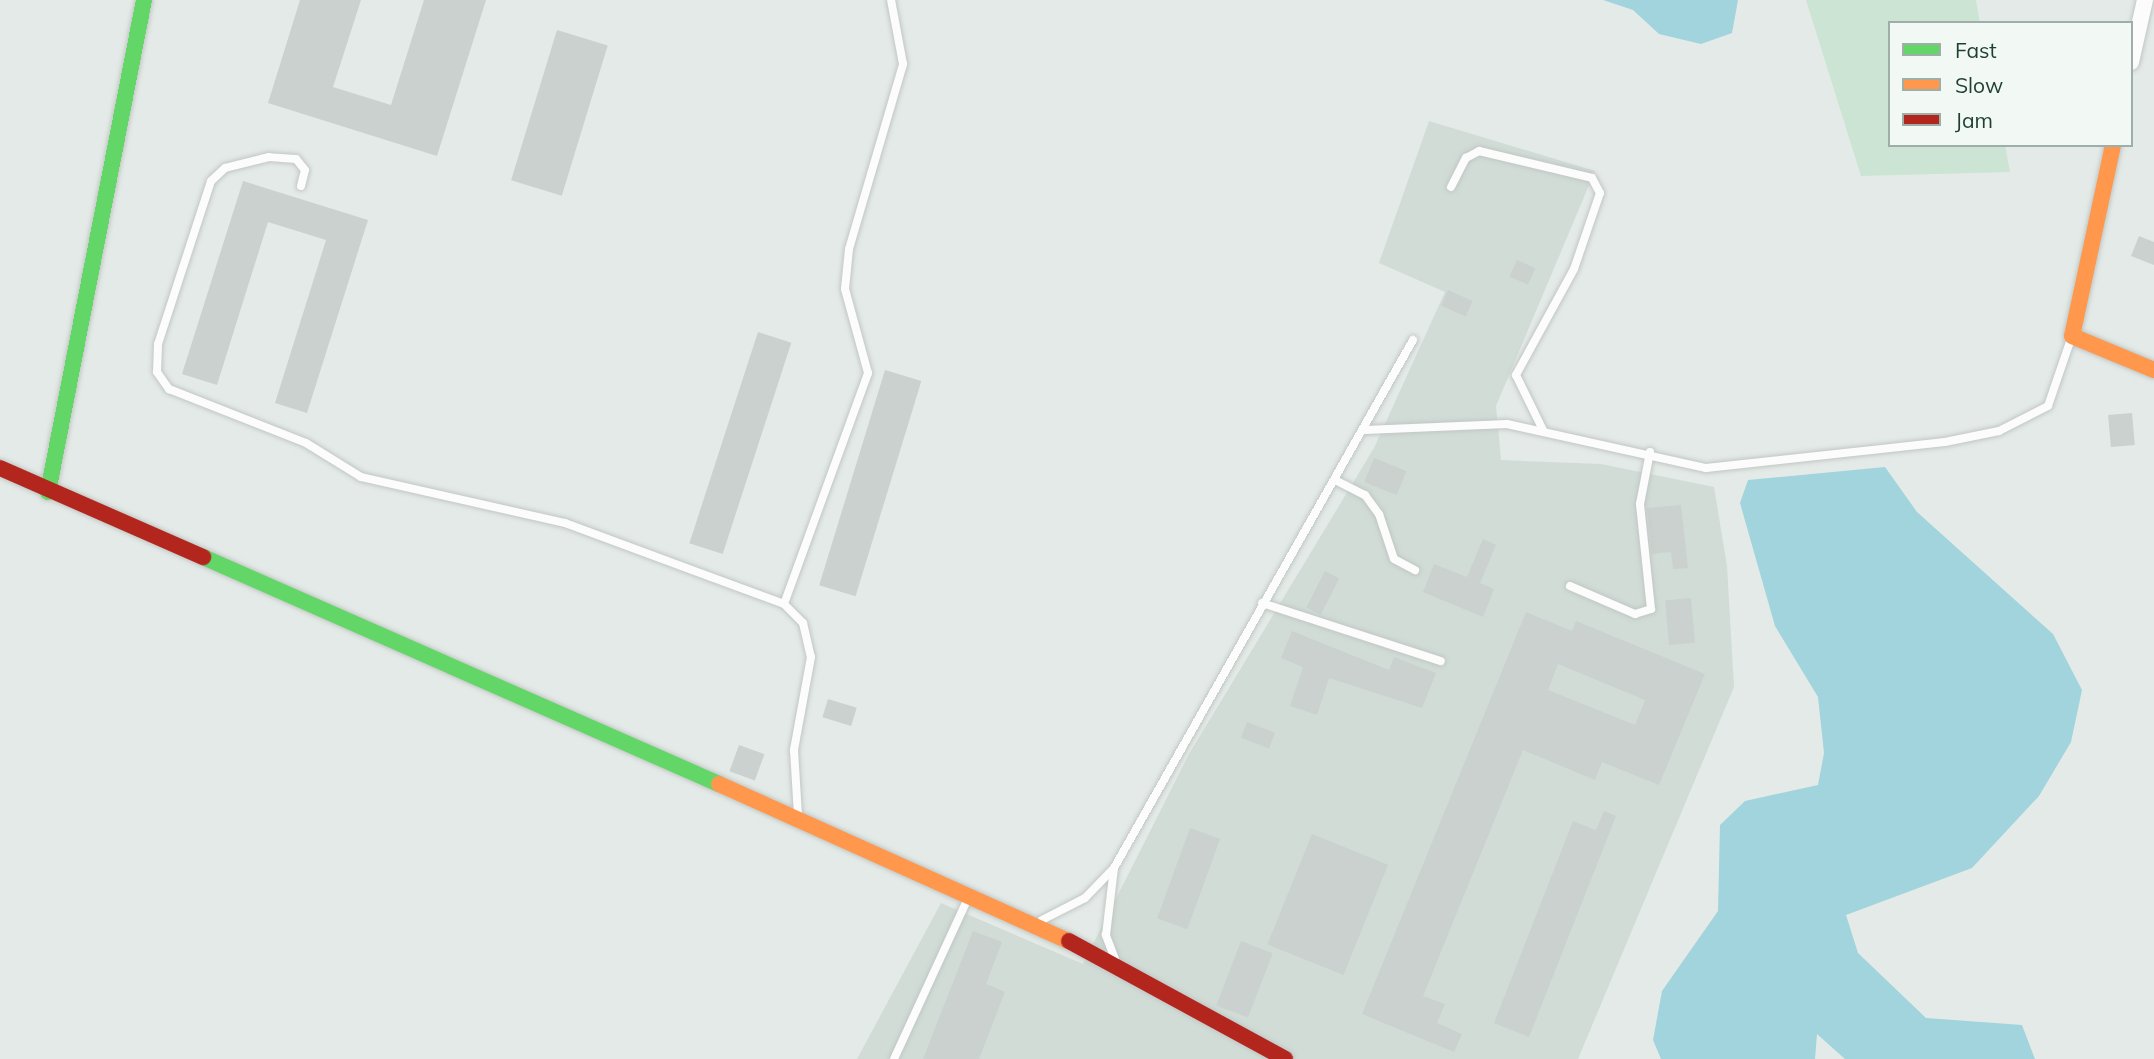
<!DOCTYPE html>
<style>
body{margin:0}
#map{position:relative;width:2154px;height:1059px;overflow:hidden;background:#e4eae7;font-family:Mulish,sans-serif}
div>[style]{position:absolute}
.built>*{inset:0;background:#d1dcd7}
.green>*{inset:0;background:#cce4d3}
.water>*{inset:0;background:#a1d4dc}
.building>*{inset:0;background:#cad1ce;transform-origin:0 0}
.roads{filter:drop-shadow(0 0 2px #c1c7c4) drop-shadow(0 0 2px #c1c7c4)}
.lane>*{height:8px;margin:-4px;padding:0 4px;transform-origin:4px;border-radius:4px;background:#fbfcfb}
.street>*{height:16px;margin:-8px;padding:0 8px;transform-origin:8px;border-radius:8px;background:#fbfcfb}
.fast>*{height:16px;margin:-8px;padding:0 8px;transform-origin:8px;border-radius:8px;background:#63d668}
.slow>*{height:16px;margin:-8px;padding:0 8px;transform-origin:8px;border-radius:8px;background:#ff974d}
.jam>*{height:16px;margin:-8px;padding:0 8px;transform-origin:8px;border-radius:8px;background:#b3261e}
span{translate:-50% -50%;white-space:nowrap;text-align:center;line-height:1.15;-webkit-text-stroke:6px #f2f9f5;paint-order:stroke}
.legend{position:absolute;left:1888px;top:21px;width:245px;height:126px;box-sizing:border-box;background:#f2f9f5;border:2px solid #9eafa9;margin:0;padding:9px 12px;list-style:none;font-size:21px;color:#1f3f36}
.legend li{display:flex;align-items:center;gap:14px;height:35px}
.legend b{width:35px;border:2px solid #9eafa9}
</style>
<div id="map">
<div class="built">
<i style="clip-path:polygon(1429px 121px,1595px 171px,1496px 406px,1501px 460px,1601px 464px,1714px 487px,1727px 566px,1734px 687px,1578px 1059px,857px 1059px,941px 903px,1083px 964px,1189px 754px,1374px 448px,1445px 292px,1379px 263px)"></i>
</div>
<div class="green">
<i style="clip-path:polygon(1806px 0,1976px 0,1980px 23px,1890px 23px,1890px 145px,2005px 145px,2010px 172px,1861px 176px)"></i>
</div>
<div class="water">
<i style="clip-path:polygon(1603px 0,1738px 0,1732px 33px,1701px 44px,1659px 34px,1633px 10px)"></i>
<i style="clip-path:polygon(1885px 467px,1917px 512px,2053px 634px,2082px 690px,2071px 742px,2039px 796px,1972px 868px,1846px 915px,1858px 953px,1926px 1018px,2022px 1025px,2035px 1059px,1845px 1059px,1817px 1034px,1815px 1059px,1661px 1059px,1653px 1040px,1662px 991px,1718px 911px,1720px 825px,1745px 801px,1818px 785px,1824px 753px,1818px 697px,1775px 626px,1740px 503px,1748px 480px)"></i>
</div>
<div class="building">
<i style="clip-path:polygon(300px 0,361px 0,333px 87px,391px 105px,424px 0,486px 0,437px 156px,268px 103px)"></i>
<i style="left:557px;top:30px;width:53px;height:157px;rotate:17deg"></i>
<i style="clip-path:polygon(243px 181px,368px 220px,307px 413px,275px 403px,326px 240px,268px 222px,217px 385px,182px 374px)"></i>
<i style="clip-path:polygon(2139px 236px,2154px 242px,2154px 265px,2131px 256px)"></i>
<i style="left:1517px;top:260px;width:20px;height:18px;rotate:24deg"></i>
<i style="left:1448px;top:290px;width:27px;height:17px;rotate:24deg"></i>
<i style="left:758px;top:332px;width:35px;height:222px;rotate:18deg"></i>
<i style="left:885px;top:370px;width:38px;height:225px;rotate:17deg"></i>
<i style="left:2132px;top:413px;width:32px;height:24px;rotate:85deg"></i>
<i style="left:1374px;top:458px;width:35px;height:26px;rotate:22deg"></i>
<i style="clip-path:polygon(1681px 505px,1688px 568px,1673px 569px,1671px 552px,1652px 554px,1647px 508px)"></i>
<i style="clip-path:polygon(1483px 539px,1496px 545px,1480px 583px,1494px 589px,1483px 617px,1423px 592px,1434px 564px,1467px 577px)"></i>
<i style="left:1325px;top:571px;width:16px;height:41px;rotate:27deg"></i>
<i style="left:1691px;top:598px;width:45px;height:26px;rotate:85deg"></i>
<i style="clip-path:polygon(evenodd,1526px 612px,1572px 631px,1576px 621px,1705px 674px,1659px 785px,1602px 762px,1595px 780px,1523px 750px,1423px 996px,1445px 1004px,1437px 1023px,1462px 1034px,1454px 1052px,1362px 1014px,1526px 612px,1558px 664px,1645px 700px,1635px 725px,1548px 690px,1558px 664px)"></i>
<i style="clip-path:polygon(1292px 631px,1389px 670px,1394px 657px,1436px 673px,1422px 708px,1329px 678px,1317px 715px,1290px 706px,1303px 667px,1281px 658px)"></i>
<i style="left:828px;top:699px;width:30px;height:19px;rotate:17deg"></i>
<i style="left:1247px;top:722px;width:30px;height:17px;rotate:21deg"></i>
<i style="left:739px;top:745px;width:27px;height:28px;rotate:20deg"></i>
<i style="clip-path:polygon(1604px 811px,1616px 816px,1529px 1037px,1494px 1023px,1573px 821px,1596px 830px)"></i>
<i style="left:1190px;top:828px;width:32px;height:96px;rotate:20deg"></i>
<i style="left:1312px;top:834px;width:82px;height:119px;rotate:22deg"></i>
<i style="clip-path:polygon(973px 931px,1002px 942px,986px 984px,1005px 992px,979px 1059px,923px 1059px)"></i>
<i style="left:1241px;top:941px;width:34px;height:69px;rotate:21deg"></i>
</div>
<div class="roads">
<div class="lane">
<i style="left:301px;top:186px;width:16px;rotate:-76deg"></i>
<i style="left:305px;top:170px;width:14px;rotate:-129deg"></i>
<i style="left:296px;top:159px;width:27px;rotate:-176deg"></i>
<i style="left:269px;top:157px;width:45px;rotate:166deg"></i>
<i style="left:225px;top:168px;width:19px;rotate:137deg"></i>
<i style="left:211px;top:181px;width:171px;rotate:108deg"></i>
<i style="left:158px;top:344px;width:28px;rotate:92deg"></i>
<i style="left:157px;top:372px;width:21px;rotate:55deg"></i>
<i style="left:169px;top:389px;width:147px;rotate:21.5deg"></i>
<i style="left:306px;top:443px;width:65px;rotate:31.7deg"></i>
<i style="left:361px;top:477px;width:209px;rotate:12.7deg"></i>
<i style="left:565px;top:523px;width:233px;rotate:20.3deg"></i>
<i style="left:784px;top:604px;width:27px;rotate:45deg"></i>
<i style="left:803px;top:623px;width:35px;rotate:77deg"></i>
<i style="left:811px;top:657px;width:95px;rotate:100.4deg"></i>
<i style="left:794px;top:750px;width:66px;rotate:86.5deg"></i>
<i style="left:1451px;top:187px;width:33px;rotate:-63deg"></i>
<i style="left:1466px;top:158px;width:15px;rotate:-28deg"></i>
<i style="left:1479px;top:151px;width:116px;rotate:13.4deg"></i>
<i style="left:1592px;top:178px;width:17px;rotate:62deg"></i>
<i style="left:1600px;top:193px;width:80px;rotate:108.9deg"></i>
<i style="left:1574px;top:269px;width:121px;rotate:118.7deg"></i>
<i style="left:1516px;top:375px;width:61px;rotate:63.9deg"></i>
<i style="left:1365px;top:430px;width:142px;rotate:-2.4deg"></i>
<i style="left:1507px;top:424px;width:204px;rotate:12.5deg"></i>
<i style="left:1706px;top:468px;width:240px;rotate:-6.2deg"></i>
<i style="left:1945px;top:442px;width:55px;rotate:-11.5deg"></i>
<i style="left:1999px;top:431px;width:55px;rotate:-27deg"></i>
<i style="left:2048px;top:406px;width:71px;rotate:-71.1deg"></i>
<i style="left:1335px;top:480px;width:34px;rotate:27deg"></i>
<i style="left:1365px;top:495px;width:24px;rotate:54deg"></i>
<i style="left:1379px;top:514px;width:47px;rotate:71.6deg"></i>
<i style="left:1394px;top:559px;width:24px;rotate:28deg"></i>
<i style="left:1570px;top:586px;width:71px;rotate:23.3deg"></i>
<i style="left:1635px;top:614px;width:17px;rotate:-17deg"></i>
<i style="left:1651px;top:609px;width:106px;rotate:-96deg"></i>
<i style="left:1640px;top:504px;width:53px;rotate:-79.1deg"></i>
<i style="left:1262px;top:603px;width:188px;rotate:18deg"></i>
<i style="left:784px;top:604px;width:246px;rotate:-70deg"></i>
<i style="left:868px;top:373px;width:87px;rotate:-105.3deg"></i>
<i style="left:845px;top:289px;width:40px;rotate:-84.3deg"></i>
<i style="left:849px;top:249px;width:193px;rotate:-73.7deg"></i>
<i style="left:903px;top:64px;width:65px;rotate:-100.6deg"></i>
<i style="left:1042px;top:920px;width:48px;rotate:-27.1deg"></i>
<i style="left:1085px;top:898px;width:40px;rotate:-46deg"></i>
<i style="left:1115px;top:959px;width:26px;rotate:-111deg"></i>
<i style="left:1106px;top:935px;width:67px;rotate:-83.2deg"></i>
<i style="left:1114px;top:868px;width:607px;rotate:-60.48deg"></i>
<i style="left:894px;top:1059px;width:177px;rotate:-65.3deg"></i>
</div>
<div class="street">
<i style="left:2131px;top:62px;width:64px;rotate:-77.3deg"></i>
</div>
<div class="fast">
<i style="left:48px;top:492px;width:501px;rotate:-78.96deg"></i>
<i style="left:203px;top:557px;width:564px;rotate:23.75deg"></i>
</div>
<div class="slow">
<i style="left:2113px;top:145px;width:195px;rotate:102.1deg"></i>
<i style="left:2072px;top:336px;width:89px;rotate:22.5deg"></i>
<i style="left:719px;top:784px;width:384px;rotate:24.2deg"></i>
</div>
<div class="jam">
<i style="left:0;top:468px;width:222px;rotate:23.7deg"></i>
<i style="left:1069px;top:941px;width:246px;rotate:28.6deg"></i>
</div>
</div>
<ul class="legend">
<li><b style="height:9px;background:#63d668"></b>Fast</li>
<li><b style="height:9px;background:#ff974d"></b>Slow</li>
<li><b style="height:9px;background:#b3261e"></b>Jam</li>
</ul>
</div>
